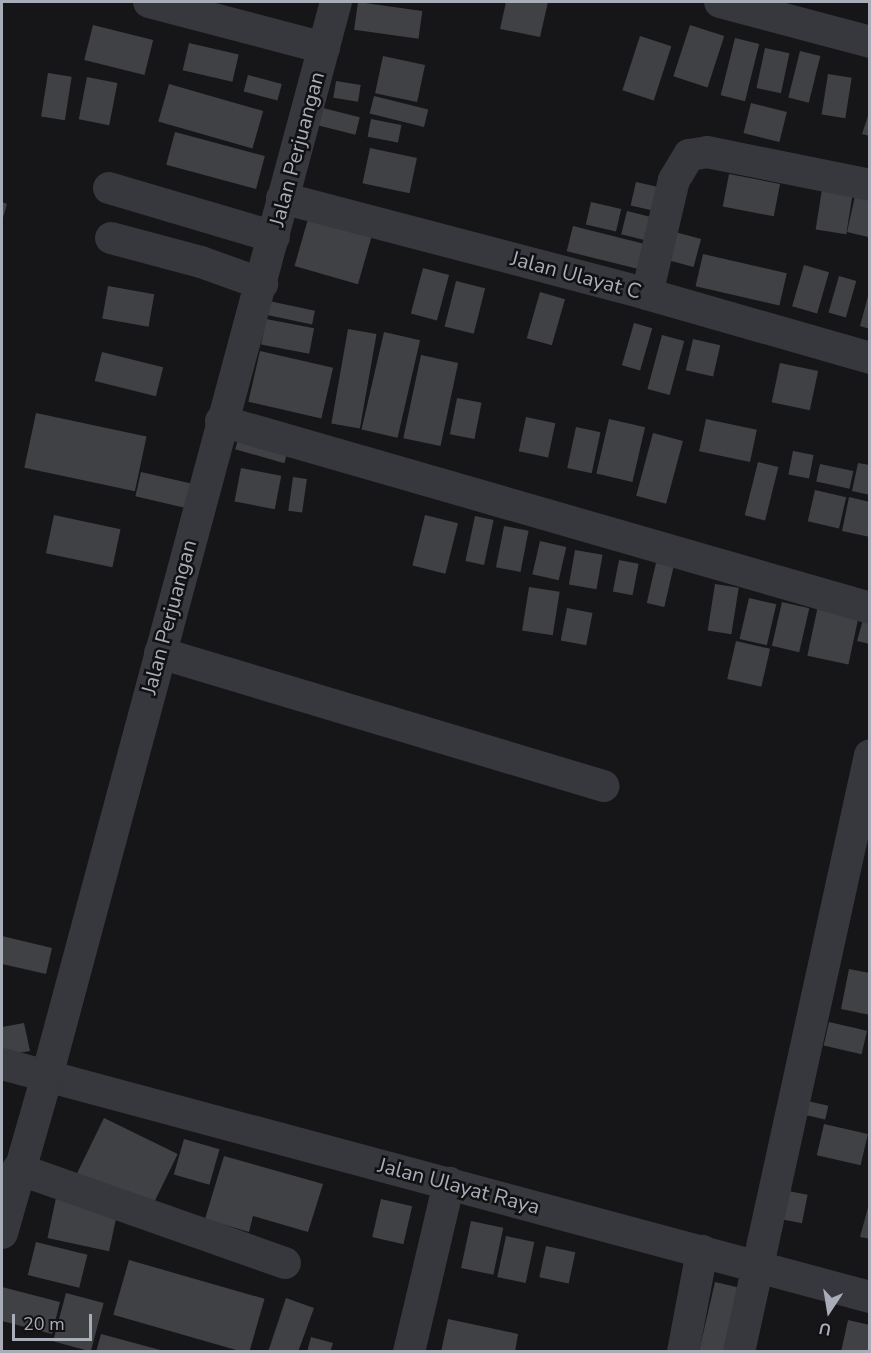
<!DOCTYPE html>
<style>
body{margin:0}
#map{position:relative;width:871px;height:1353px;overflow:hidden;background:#161618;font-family:"Nunito Sans",sans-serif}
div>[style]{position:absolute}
.building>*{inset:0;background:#404145;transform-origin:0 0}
.minor>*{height:32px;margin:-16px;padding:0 16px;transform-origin:16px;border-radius:16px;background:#37383d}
span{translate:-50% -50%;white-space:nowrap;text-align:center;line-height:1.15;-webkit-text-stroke:5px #111113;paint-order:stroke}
.street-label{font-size:21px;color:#a8adb8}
.frame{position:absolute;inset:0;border:3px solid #a8adb8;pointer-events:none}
.north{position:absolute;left:799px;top:1281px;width:60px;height:60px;-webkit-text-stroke:4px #111113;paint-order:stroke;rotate:192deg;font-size:16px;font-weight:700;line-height:24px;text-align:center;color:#a8adb8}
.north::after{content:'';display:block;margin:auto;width:21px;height:27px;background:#a8adb8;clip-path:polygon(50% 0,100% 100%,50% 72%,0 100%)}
.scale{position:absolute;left:12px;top:1314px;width:80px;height:27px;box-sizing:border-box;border:3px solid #a8adb8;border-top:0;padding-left:8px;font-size:18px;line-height:21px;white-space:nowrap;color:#a8adb8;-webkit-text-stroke:4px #111113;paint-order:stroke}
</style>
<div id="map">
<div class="building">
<i style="left:358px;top:2px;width:65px;height:28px;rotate:8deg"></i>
<i style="clip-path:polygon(506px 2px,548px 2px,540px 37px,500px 29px)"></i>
<i style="left:93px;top:25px;width:62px;height:36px;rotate:14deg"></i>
<i style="left:690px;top:25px;width:36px;height:54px;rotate:18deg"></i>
<i style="left:640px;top:36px;width:33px;height:57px;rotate:18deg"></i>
<i style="left:735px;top:38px;width:25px;height:59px;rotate:14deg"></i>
<i style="left:189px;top:43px;width:51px;height:28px;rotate:13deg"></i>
<i style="left:765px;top:48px;width:25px;height:41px;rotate:12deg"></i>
<i style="left:800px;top:51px;width:21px;height:48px;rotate:14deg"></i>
<i style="left:383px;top:56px;width:43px;height:38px;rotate:12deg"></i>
<i style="left:48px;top:73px;width:24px;height:44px;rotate:9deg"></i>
<i style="left:828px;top:74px;width:24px;height:41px;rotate:9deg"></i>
<i style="left:248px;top:75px;width:35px;height:17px;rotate:15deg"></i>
<i style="left:87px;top:77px;width:31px;height:43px;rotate:11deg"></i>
<i style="left:336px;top:81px;width:25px;height:17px;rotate:9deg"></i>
<i style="left:169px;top:84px;width:98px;height:39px;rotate:16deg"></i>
<i style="left:374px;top:96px;width:56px;height:18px;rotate:14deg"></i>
<i style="left:751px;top:103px;width:37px;height:31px;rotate:14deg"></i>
<i style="left:319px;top:107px;width:42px;height:18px;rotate:14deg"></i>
<i style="clip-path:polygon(869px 113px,870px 113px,870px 136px,862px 134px)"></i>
<i style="left:371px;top:119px;width:31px;height:18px;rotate:11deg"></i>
<i style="left:175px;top:132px;width:93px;height:34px;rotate:15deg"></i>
<i style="left:370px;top:148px;width:48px;height:36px;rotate:12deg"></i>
<i style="left:729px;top:174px;width:52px;height:33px;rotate:11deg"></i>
<i style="left:636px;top:182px;width:26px;height:24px;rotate:13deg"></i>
<i style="left:823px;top:183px;width:31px;height:47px;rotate:9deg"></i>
<i style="clip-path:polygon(857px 187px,870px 190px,868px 237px,847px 232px)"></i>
<i style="clip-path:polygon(2px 202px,7px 204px,2px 221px)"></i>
<i style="left:591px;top:202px;width:31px;height:23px;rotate:13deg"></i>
<i style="left:627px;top:211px;width:30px;height:24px;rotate:14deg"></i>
<i style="left:308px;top:219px;width:66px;height:49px;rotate:16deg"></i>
<i style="left:573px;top:226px;width:76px;height:26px;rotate:14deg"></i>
<i style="left:675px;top:232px;width:27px;height:29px;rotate:15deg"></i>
<i style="left:703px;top:254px;width:86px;height:33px;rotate:13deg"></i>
<i style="left:804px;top:265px;width:26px;height:43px;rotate:16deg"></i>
<i style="left:423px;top:268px;width:27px;height:47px;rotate:15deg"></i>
<i style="left:839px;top:276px;width:18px;height:38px;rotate:16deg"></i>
<i style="left:456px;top:281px;width:30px;height:47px;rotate:14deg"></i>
<i style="left:108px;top:286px;width:47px;height:33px;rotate:10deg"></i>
<i style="clip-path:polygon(870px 289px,870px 329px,860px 326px)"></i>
<i style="left:540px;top:292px;width:26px;height:48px;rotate:16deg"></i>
<i style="left:269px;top:301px;width:47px;height:14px;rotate:12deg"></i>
<i style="left:266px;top:319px;width:49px;height:26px;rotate:11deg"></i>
<i style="left:634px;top:323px;width:19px;height:44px;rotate:16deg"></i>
<i style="left:348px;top:329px;width:29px;height:96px;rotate:10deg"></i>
<i style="left:384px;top:332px;width:37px;height:100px;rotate:13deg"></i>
<i style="left:662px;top:335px;width:23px;height:56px;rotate:15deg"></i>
<i style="left:693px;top:339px;width:28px;height:32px;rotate:13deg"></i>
<i style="left:260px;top:351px;width:75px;height:52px;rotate:13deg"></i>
<i style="left:102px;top:352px;width:63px;height:30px;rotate:14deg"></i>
<i style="left:421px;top:355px;width:38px;height:85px;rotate:12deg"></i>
<i style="left:780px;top:363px;width:39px;height:40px;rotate:12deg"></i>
<i style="left:457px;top:398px;width:25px;height:37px;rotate:11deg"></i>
<i style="left:36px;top:413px;width:113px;height:56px;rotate:12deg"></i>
<i style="left:526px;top:417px;width:30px;height:35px;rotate:12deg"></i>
<i style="left:609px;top:419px;width:37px;height:56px;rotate:13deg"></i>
<i style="left:706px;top:419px;width:52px;height:33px;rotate:12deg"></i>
<i style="left:576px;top:427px;width:25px;height:42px;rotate:12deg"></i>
<i style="left:241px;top:429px;width:51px;height:21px;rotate:16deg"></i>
<i style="left:653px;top:433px;width:31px;height:65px;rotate:15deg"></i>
<i style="left:793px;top:451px;width:21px;height:24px;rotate:11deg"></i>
<i style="left:758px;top:462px;width:21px;height:55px;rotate:14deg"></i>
<i style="clip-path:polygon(858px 463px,870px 465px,870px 495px,852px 491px)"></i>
<i style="left:820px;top:464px;width:34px;height:18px;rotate:12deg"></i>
<i style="left:241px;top:468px;width:41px;height:34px;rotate:11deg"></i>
<i style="left:141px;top:472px;width:57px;height:25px;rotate:13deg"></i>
<i style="left:293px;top:477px;width:14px;height:34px;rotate:8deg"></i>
<i style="left:815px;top:490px;width:32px;height:32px;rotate:13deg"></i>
<i style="clip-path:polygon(849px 497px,870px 502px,870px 537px,842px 531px)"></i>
<i style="left:54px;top:515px;width:68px;height:39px;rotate:12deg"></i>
<i style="left:425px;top:515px;width:34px;height:52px;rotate:14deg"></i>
<i style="left:475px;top:516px;width:19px;height:46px;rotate:12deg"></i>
<i style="left:504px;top:526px;width:25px;height:42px;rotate:11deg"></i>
<i style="left:540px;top:541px;width:27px;height:34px;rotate:13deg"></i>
<i style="left:575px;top:550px;width:28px;height:35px;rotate:10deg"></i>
<i style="left:619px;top:560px;width:20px;height:32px;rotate:11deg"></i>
<i style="left:656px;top:563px;width:18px;height:41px;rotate:13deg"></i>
<i style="left:715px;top:584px;width:24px;height:47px;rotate:9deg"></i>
<i style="left:529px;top:587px;width:31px;height:44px;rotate:9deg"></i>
<i style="left:749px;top:598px;width:28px;height:42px;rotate:13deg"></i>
<i style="left:819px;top:601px;width:42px;height:56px;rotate:12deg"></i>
<i style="left:782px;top:602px;width:28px;height:45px;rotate:13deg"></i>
<i style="left:567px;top:608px;width:26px;height:33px;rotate:11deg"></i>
<i style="clip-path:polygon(866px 609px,870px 610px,870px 644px,857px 641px)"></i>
<i style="left:736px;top:641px;width:35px;height:39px;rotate:13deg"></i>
<i style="clip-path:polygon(2px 936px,52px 948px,46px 974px,2px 964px)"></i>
<i style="clip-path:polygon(849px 969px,870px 973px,870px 1015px,841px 1009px)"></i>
<i style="left:829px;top:1022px;width:39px;height:24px;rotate:13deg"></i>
<i style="clip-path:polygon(24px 1023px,30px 1051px,2px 1056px,2px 1027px)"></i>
<i style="left:803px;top:1100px;width:26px;height:14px;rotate:13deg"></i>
<i style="left:104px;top:1118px;width:82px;height:66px;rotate:26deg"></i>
<i style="left:824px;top:1124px;width:45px;height:32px;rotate:13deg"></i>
<i style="left:184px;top:1139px;width:37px;height:37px;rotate:16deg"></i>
<i style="clip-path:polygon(224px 1156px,323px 1184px,308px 1232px,253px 1216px,249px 1232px,205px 1219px)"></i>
<i style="left:783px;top:1190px;width:25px;height:29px;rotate:11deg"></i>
<i style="left:56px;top:1198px;width:63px;height:41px;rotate:12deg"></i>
<i style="left:381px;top:1199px;width:32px;height:39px;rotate:13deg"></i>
<i style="clip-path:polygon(870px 1200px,870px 1239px,860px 1237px)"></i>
<i style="left:471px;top:1221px;width:33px;height:48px;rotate:12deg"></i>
<i style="left:506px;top:1236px;width:29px;height:42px;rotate:12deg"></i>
<i style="left:36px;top:1242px;width:53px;height:34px;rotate:14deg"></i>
<i style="left:546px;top:1246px;width:30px;height:32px;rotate:12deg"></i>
<i style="left:129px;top:1260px;width:141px;height:57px;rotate:16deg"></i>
<i style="left:715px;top:1282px;width:32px;height:72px;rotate:13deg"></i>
<i style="clip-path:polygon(2px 1287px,60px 1302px,52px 1334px,2px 1321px)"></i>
<i style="left:66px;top:1293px;width:39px;height:50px;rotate:15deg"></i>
<i style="clip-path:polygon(286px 1298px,314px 1308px,298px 1352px,268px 1352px)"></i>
<i style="clip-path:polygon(448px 1319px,518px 1334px,515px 1352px,441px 1352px)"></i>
<i style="clip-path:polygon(848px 1320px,870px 1325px,870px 1352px,841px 1352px)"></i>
<i style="clip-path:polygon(101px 1334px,164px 1351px,164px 1352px,96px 1352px)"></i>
<i style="clip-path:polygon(311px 1337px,333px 1343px,330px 1352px,307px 1352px)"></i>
</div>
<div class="minor">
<i style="left:149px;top:2px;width:181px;rotate:14.7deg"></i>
<i style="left:720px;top:2px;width:155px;rotate:14.9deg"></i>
<i style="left:109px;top:188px;width:172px;rotate:16.5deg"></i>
<i style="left:282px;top:198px;width:377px;rotate:14.7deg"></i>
<i style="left:647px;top:294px;width:232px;rotate:16deg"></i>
<i style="left:111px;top:238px;width:93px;rotate:14.9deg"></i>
<i style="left:201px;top:262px;width:65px;rotate:19.8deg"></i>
<i style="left:647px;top:294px;width:117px;rotate:-76.7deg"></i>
<i style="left:674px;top:180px;width:29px;rotate:-59deg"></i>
<i style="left:689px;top:155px;width:18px;rotate:-9deg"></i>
<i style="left:707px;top:152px;width:166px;rotate:11.4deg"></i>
<i style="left:221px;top:421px;width:675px;rotate:16.07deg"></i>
<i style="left:160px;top:653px;width:463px;rotate:16.7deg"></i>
<i style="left:2px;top:1064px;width:899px;rotate:15.03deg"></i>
<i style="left:18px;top:1169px;width:283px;rotate:19.4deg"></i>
<i style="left:2px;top:1233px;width:163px;rotate:-74deg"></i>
<i style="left:47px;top:1076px;width:1112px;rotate:-74.94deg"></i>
<i style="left:409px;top:1352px;width:174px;rotate:-76.7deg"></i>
<i style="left:683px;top:1352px;width:103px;rotate:-79.3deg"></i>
<i style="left:739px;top:1352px;width:611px;rotate:-77.62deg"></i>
</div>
<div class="street-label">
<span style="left:297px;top:149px;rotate:-75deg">Jalan Perjuangan</span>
<span style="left:576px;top:275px;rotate:15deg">Jalan Ulayat C</span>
<span style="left:169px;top:617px;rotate:-75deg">Jalan Perjuangan</span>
<span style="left:459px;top:1186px;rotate:15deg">Jalan Ulayat Raya</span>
</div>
<div class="frame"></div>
<div class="north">U</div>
<div class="scale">20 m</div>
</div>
